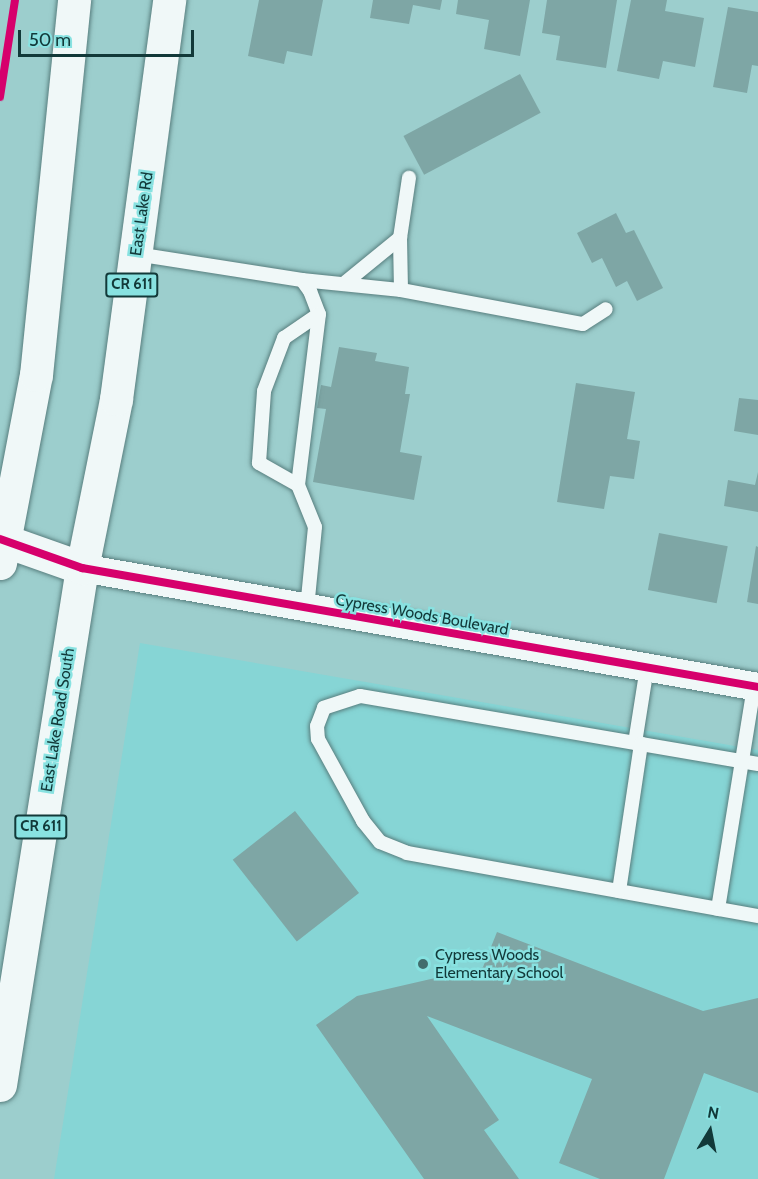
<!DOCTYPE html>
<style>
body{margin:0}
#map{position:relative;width:758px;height:1179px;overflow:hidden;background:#9ccecd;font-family:Cabin,sans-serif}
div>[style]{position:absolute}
.built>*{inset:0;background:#86d5d5}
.building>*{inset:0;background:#7ea6a5;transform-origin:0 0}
.roads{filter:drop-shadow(0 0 2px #587e7e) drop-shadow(0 0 2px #587e7e)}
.lane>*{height:14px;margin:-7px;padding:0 7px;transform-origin:7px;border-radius:7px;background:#f0f8f8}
.street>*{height:28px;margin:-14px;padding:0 14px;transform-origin:14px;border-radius:14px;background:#f0f8f8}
.secondary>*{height:33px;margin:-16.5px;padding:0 16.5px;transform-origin:16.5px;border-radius:16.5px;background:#f0f8f8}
.primary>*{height:33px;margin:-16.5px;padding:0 16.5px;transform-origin:16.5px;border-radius:16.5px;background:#f0f8f8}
.cycleway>*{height:8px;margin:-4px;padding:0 4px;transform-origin:4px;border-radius:4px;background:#d6006c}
.dots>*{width:16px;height:16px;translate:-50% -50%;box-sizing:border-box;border:3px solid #88e2e1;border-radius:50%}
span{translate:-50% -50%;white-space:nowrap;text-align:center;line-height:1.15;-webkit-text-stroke:5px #88e2e1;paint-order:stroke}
.shield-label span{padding:2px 4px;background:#88e2e1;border:2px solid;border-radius:4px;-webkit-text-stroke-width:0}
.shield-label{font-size:15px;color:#123939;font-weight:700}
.street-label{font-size:16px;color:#123939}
.poi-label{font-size:16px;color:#123939}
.left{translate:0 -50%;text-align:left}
.north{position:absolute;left:680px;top:1101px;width:60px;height:60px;-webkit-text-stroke:4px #88e2e1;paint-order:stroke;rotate:10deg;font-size:16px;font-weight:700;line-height:24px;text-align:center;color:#123939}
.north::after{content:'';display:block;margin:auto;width:21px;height:27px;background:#123939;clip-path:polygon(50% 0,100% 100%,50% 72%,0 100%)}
.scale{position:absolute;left:18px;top:30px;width:176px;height:27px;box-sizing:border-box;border:3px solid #123939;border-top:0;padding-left:8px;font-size:18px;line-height:21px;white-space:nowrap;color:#123939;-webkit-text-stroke:4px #88e2e1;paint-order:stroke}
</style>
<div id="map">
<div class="built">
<i style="clip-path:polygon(140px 643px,758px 750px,758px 1179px,54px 1179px)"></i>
</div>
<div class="building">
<i style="clip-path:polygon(259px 0,323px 0,312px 56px,287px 51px,284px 64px,248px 56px)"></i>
<i style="clip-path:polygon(373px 0,442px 0,440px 10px,413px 5px,409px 24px,370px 18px)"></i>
<i style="clip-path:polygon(458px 0,530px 0,520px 56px,484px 49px,489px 20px,456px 14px)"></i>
<i style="clip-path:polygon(547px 0,617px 0,606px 68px,556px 60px,560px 36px,542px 33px)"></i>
<i style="clip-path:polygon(631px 0,667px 0,665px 11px,704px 18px,695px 67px,663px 61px,659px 79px,617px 71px)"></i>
<i style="clip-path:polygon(728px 7px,758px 12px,758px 66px,752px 65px,747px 93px,713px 87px)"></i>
<i style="left:520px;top:74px;width:44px;height:132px;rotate:62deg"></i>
<i style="clip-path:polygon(616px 213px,626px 233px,634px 230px,663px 288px,637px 301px,627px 281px,616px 287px,602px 258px,592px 263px,577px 233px)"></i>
<i style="clip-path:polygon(339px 347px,377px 353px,375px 361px,409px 367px,405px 394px,410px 394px,400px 452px,422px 456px,414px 500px,313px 482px,326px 409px,317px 408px,321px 385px,331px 387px)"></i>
<i style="clip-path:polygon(576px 383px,635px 392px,627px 439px,640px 441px,634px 479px,610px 476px,604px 509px,557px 502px)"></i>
<i style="clip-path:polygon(739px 398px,758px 400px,758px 435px,734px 431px)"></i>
<i style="clip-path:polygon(758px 472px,758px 512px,724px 506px,728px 480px,755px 485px)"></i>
<i style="left:659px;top:533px;width:70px;height:58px;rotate:11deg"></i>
<i style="clip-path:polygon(756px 546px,758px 547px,758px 604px,747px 602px)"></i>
<i style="left:295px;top:811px;width:104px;height:79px;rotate:52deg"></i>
<i style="clip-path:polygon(497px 932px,703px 1011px,758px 998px,758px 1093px,704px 1073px,664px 1179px,600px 1179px,559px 1163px,592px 1079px,427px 1016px,499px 1120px,484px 1130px,519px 1179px,424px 1179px,316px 1025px,357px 996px,483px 967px)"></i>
</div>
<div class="roads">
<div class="lane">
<i style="left:400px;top:238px;width:61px;rotate:-81.5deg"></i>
<i style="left:136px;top:254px;width:168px;rotate:8.9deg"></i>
<i style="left:302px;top:280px;width:14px;rotate:54deg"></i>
<i style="left:310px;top:291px;width:25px;rotate:69deg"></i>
<i style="left:319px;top:314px;width:172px;rotate:97deg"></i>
<i style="left:298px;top:485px;width:45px;rotate:68deg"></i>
<i style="left:315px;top:527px;width:81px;rotate:95.6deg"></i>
<i style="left:302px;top:280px;width:100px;rotate:5.8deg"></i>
<i style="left:401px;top:290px;width:185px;rotate:10.6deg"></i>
<i style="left:583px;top:324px;width:27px;rotate:-33deg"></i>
<i style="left:346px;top:282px;width:70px;rotate:-39.2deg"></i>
<i style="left:400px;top:238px;width:52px;rotate:88.9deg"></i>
<i style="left:298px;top:485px;width:45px;rotate:-150.6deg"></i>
<i style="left:259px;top:463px;width:72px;rotate:-86deg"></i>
<i style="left:264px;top:391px;width:57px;rotate:-69.3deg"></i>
<i style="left:284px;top:338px;width:42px;rotate:-34.4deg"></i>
<i style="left:635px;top:743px;width:77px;rotate:-81deg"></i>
<i style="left:758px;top:764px;width:404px;rotate:-170.3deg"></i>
<i style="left:360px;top:696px;width:38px;rotate:162deg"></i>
<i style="left:324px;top:708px;width:19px;rotate:111deg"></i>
<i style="left:317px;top:726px;width:13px;rotate:86deg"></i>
<i style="left:318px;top:739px;width:94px;rotate:61.2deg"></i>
<i style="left:363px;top:821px;width:27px;rotate:51deg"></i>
<i style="left:380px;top:842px;width:29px;rotate:22deg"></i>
<i style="left:407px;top:853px;width:357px;rotate:10.2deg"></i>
<i style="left:619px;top:891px;width:149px;rotate:-81.5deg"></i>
<i style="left:718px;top:909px;width:226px;rotate:-80.8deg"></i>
</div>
<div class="street">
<i style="left:82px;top:568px;width:686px;rotate:9.98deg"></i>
</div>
<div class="secondary">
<i style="left:0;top:539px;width:87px;rotate:19.5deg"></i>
</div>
<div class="primary">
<i style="left:0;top:563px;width:191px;rotate:-79.2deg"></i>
<i style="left:36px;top:375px;width:377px;rotate:-84.2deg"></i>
<i style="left:0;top:1085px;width:523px;rotate:-80.99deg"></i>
<i style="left:82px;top:568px;width:172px;rotate:-78.6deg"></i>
<i style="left:116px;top:399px;width:403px;rotate:-82.4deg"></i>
</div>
</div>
<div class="cycleway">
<i style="left:0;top:97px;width:98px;rotate:-81.2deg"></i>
<i style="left:0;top:539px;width:87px;rotate:19.5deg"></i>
<i style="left:82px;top:568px;width:686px;rotate:9.98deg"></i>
</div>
<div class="dots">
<i style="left:423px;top:964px;background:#426d6d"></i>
</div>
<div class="shield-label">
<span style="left:132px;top:285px">CR 611</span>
<span style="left:41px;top:827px">CR 611</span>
</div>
<div class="street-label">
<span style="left:142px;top:214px;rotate:-82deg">East Lake Rd</span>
<span style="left:422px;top:615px;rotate:10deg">Cypress Woods Boulevard</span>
<span style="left:58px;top:720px;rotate:-81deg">East Lake Road South</span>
</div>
<div class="poi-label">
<span class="left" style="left:435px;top:964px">Cypress Woods<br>Elementary School</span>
</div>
<div class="north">N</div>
<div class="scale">50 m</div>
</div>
